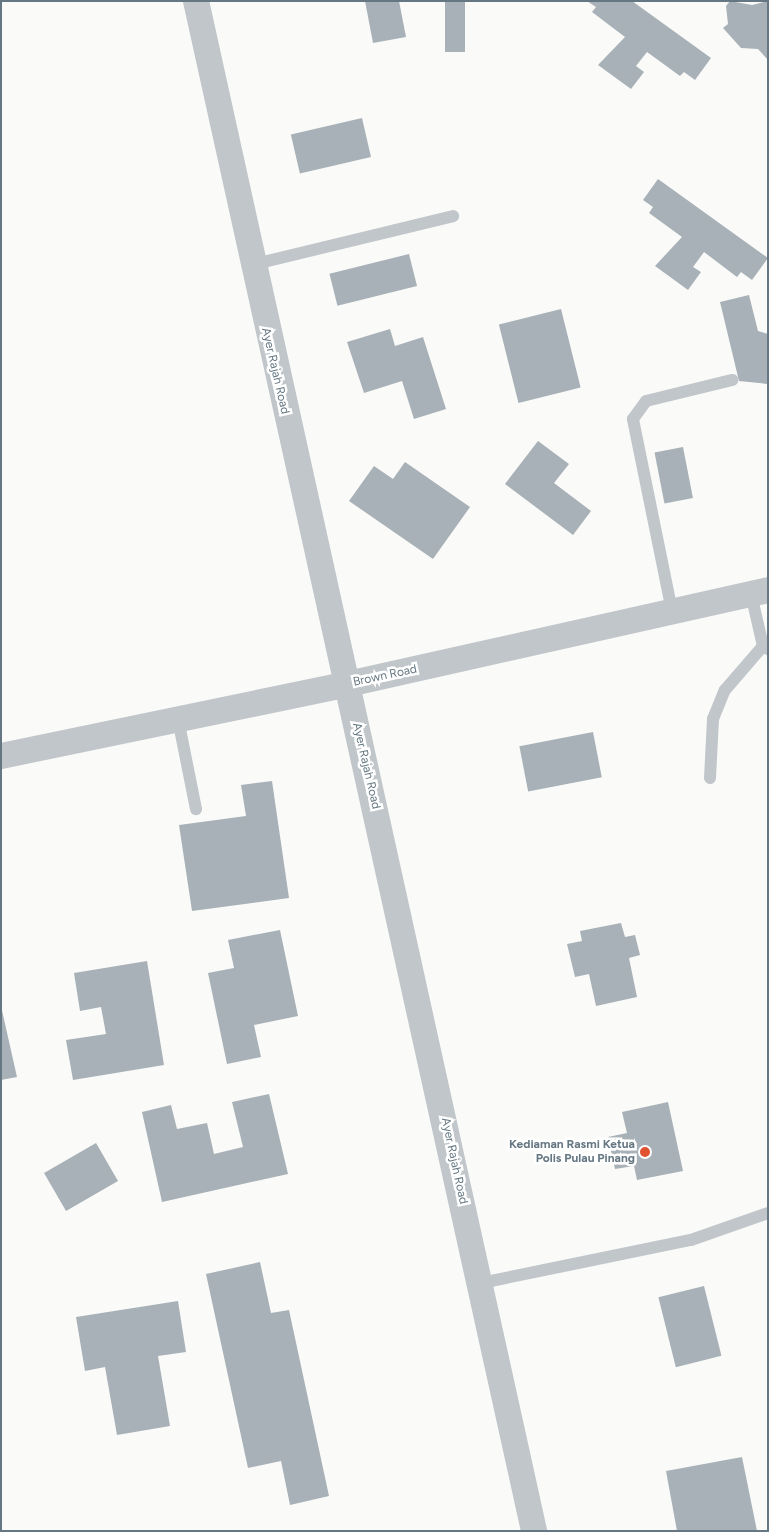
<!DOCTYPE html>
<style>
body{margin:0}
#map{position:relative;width:769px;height:1532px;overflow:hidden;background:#fafaf8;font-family:Figtree,sans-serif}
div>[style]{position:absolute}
.building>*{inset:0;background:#a8b1b7;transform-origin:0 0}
.service>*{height:12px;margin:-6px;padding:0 6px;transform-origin:6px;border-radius:6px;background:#c1c6ca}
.minor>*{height:26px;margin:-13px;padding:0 13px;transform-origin:13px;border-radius:13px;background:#c1c6ca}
.dots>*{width:14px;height:14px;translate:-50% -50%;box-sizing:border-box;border:2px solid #fff;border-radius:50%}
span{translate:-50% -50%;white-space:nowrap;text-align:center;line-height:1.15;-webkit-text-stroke:5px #fff;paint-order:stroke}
.street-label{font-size:12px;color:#657782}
.poi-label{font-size:12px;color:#657782;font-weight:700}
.right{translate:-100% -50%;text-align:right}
.frame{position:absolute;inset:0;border:2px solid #657782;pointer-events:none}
</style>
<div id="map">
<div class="building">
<i style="clip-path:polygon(365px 1px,399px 1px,406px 37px,373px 43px)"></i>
<i style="left:445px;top:1px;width:20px;height:51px"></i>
<i style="clip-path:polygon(587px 1px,632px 1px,711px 58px,695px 80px,684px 72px,680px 76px,647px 52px,636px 66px,644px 72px,631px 89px,598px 65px,625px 37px,592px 12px,596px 7px)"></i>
<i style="clip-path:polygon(730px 1px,752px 5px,768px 1px,768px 60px,758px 49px,741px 48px,723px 28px,728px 24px,726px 6px)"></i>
<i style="left:362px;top:118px;width:40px;height:73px;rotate:77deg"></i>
<i style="clip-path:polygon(658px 179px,768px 258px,752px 280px,741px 272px,737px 277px,704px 252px,693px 267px,701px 272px,688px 290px,655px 266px,682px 237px,649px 213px,653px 207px,643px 200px)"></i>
<i style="left:409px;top:254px;width:33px;height:82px;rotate:76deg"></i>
<i style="clip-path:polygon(749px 295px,758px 331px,768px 334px,768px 384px,739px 381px,720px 302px)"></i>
<i style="left:561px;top:309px;width:81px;height:64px;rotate:76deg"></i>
<i style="clip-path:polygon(390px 329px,395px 346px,423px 337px,446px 409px,414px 419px,402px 381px,364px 393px,347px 342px)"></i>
<i style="clip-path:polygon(538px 441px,569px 464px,554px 483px,591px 511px,573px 535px,505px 484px)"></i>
<i style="left:683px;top:447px;width:52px;height:29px;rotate:79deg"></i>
<i style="clip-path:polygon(405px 462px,470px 507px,433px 559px,349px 501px,374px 466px,393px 479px)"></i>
<i style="left:593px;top:732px;width:46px;height:75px;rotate:79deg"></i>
<i style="clip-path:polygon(272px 781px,289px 898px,192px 911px,179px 825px,246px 816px,241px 785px)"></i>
<i style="clip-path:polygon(621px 923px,625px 937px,635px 935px,640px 955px,629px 958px,637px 997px,596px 1006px,589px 974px,575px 977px,567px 944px,582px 941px,580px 931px)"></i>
<i style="clip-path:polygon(280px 930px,298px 1016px,254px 1025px,261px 1057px,227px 1064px,208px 973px,234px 968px,228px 940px)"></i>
<i style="clip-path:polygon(147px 961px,164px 1065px,73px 1080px,66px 1040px,106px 1034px,101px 1007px,80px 1011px,74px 973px)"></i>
<i style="clip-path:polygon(1px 1006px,17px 1077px,1px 1080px)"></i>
<i style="clip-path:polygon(269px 1094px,288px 1174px,162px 1202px,142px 1112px,171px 1105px,177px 1129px,207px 1123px,214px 1154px,243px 1147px,232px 1102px)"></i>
<i style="clip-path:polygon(668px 1102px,683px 1171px,637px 1180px,634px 1166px,615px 1169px,608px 1137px,627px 1133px,622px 1112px)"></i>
<i style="left:96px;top:1143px;width:44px;height:60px;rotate:60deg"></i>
<i style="clip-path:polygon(260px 1262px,271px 1313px,289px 1310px,329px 1496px,290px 1505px,281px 1461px,248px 1468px,206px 1274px)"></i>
<i style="left:704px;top:1286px;width:72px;height:47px;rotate:76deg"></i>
<i style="clip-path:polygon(178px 1301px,186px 1352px,158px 1356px,170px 1426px,117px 1435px,105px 1367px,85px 1371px,76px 1317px)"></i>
<i style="clip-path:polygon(742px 1457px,757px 1531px,677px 1531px,666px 1471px)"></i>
</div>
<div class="service">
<i style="left:251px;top:265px;width:208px;rotate:-13.6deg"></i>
<i style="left:751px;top:594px;width:53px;rotate:77deg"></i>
<i style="left:763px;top:646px;width:6px;rotate:31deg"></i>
<i style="left:672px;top:611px;width:196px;rotate:-101.5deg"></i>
<i style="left:633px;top:419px;width:22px;rotate:-54deg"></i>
<i style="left:646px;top:401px;width:89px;rotate:-13.7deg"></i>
<i style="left:178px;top:719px;width:92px;rotate:78.7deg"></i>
<i style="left:710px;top:778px;width:59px;rotate:-87.1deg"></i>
<i style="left:713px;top:719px;width:31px;rotate:-68deg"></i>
<i style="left:725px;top:690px;width:58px;rotate:-49.2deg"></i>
<i style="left:481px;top:1283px;width:214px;rotate:-11.6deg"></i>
<i style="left:691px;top:1240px;width:82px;rotate:-19.3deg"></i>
</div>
<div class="minor">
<i style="left:196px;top:1px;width:1567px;rotate:77.54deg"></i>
<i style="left:1px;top:756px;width:354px;rotate:-11.7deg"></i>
<i style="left:348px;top:684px;width:430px;rotate:-12.6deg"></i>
</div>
<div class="dots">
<i style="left:645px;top:1152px;background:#e15230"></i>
</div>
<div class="street-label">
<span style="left:275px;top:371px;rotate:77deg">Ayer Rajah Road</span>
<span style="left:385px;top:676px;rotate:-12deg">Brown Road</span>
<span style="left:366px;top:766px;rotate:77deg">Ayer Rajah Road</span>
<span style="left:454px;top:1161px;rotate:78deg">Ayer Rajah Road</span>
</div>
<div class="poi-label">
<span class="right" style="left:635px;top:1152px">Kediaman Rasmi Ketua<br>Polis Pulau Pinang</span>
</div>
<div class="frame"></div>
</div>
